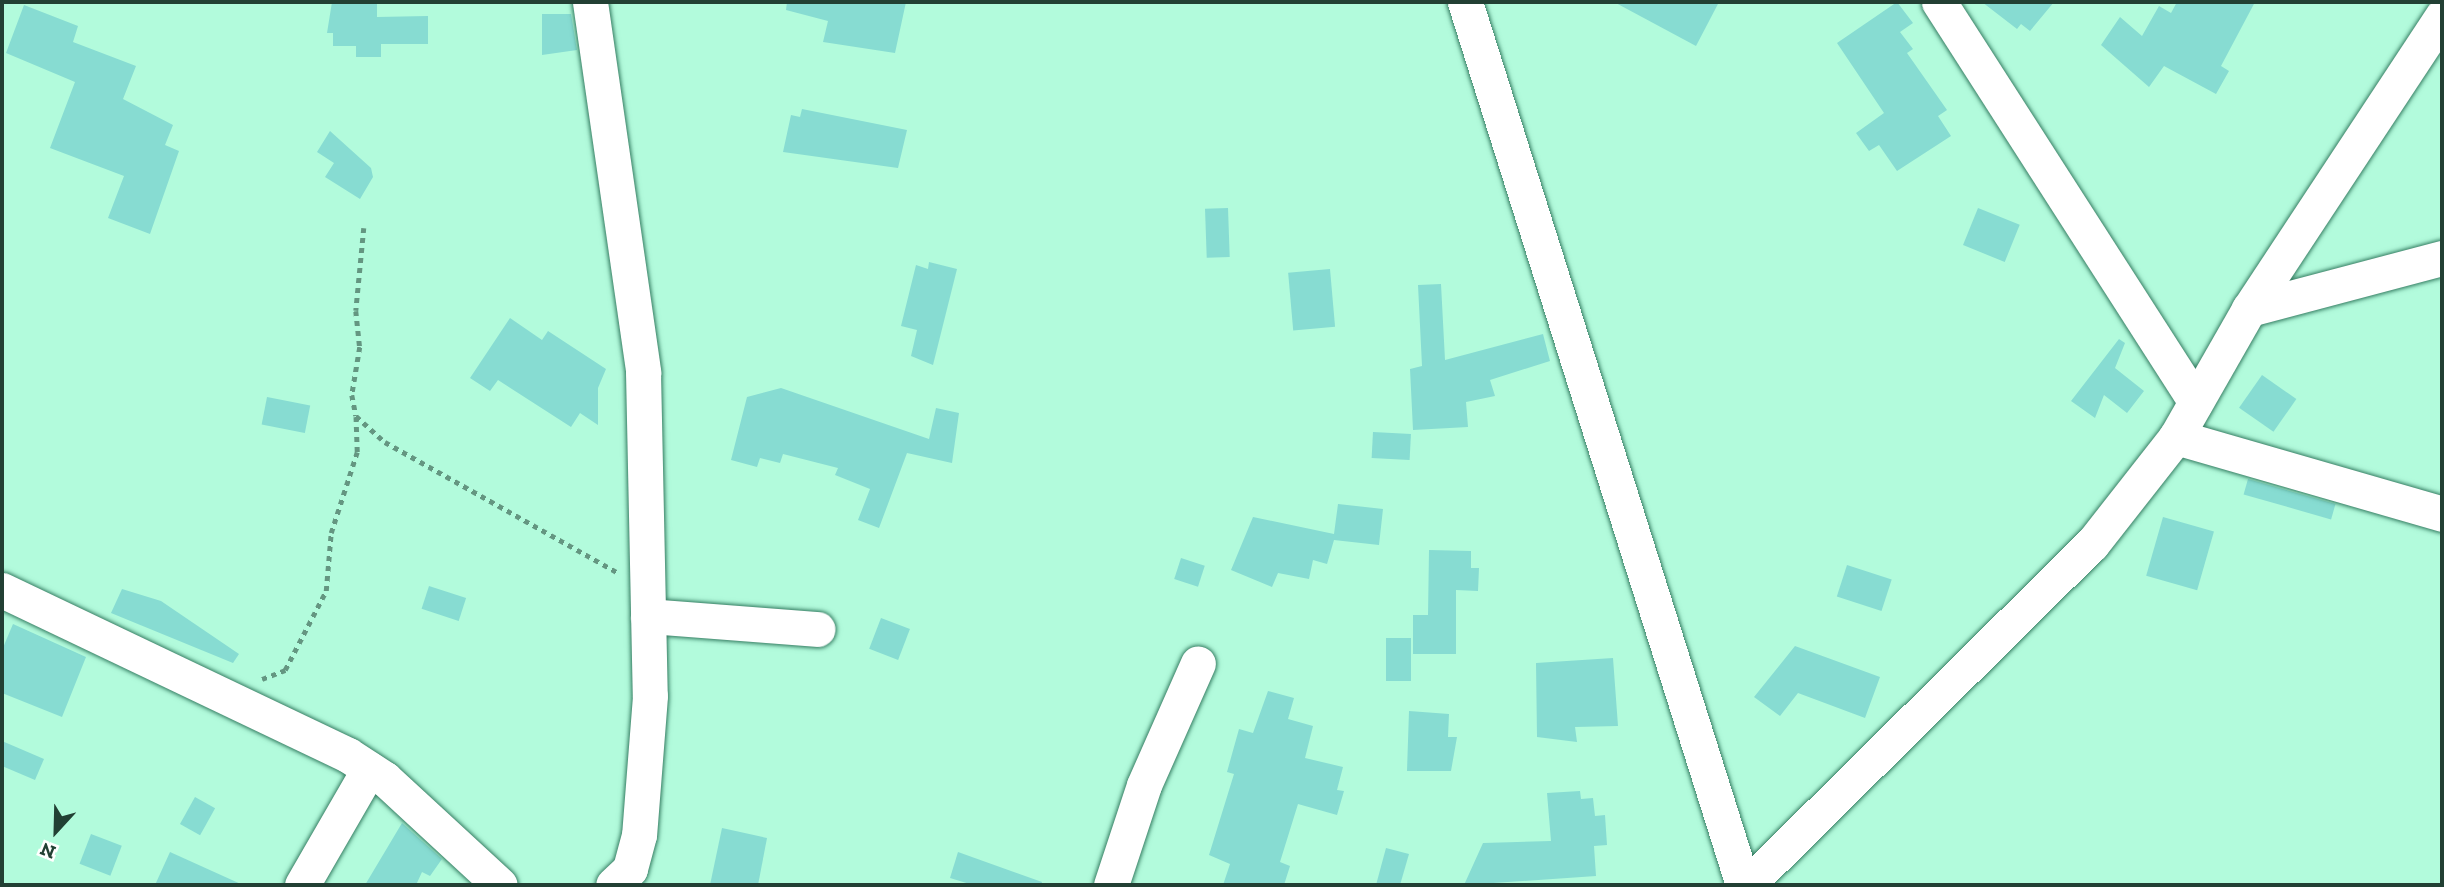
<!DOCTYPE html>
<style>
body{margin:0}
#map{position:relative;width:2444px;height:887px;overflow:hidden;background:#b2fbdc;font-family:"Zilla Slab",serif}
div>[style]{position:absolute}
.building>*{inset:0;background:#87dcd2;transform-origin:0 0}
.path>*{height:4.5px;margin-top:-2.25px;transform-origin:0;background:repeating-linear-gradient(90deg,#649681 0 5px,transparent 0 10px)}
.roads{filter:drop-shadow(0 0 2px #367e63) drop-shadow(0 0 2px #367e63)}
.minor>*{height:35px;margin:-17.5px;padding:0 17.5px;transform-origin:17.5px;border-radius:17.5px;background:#fff}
span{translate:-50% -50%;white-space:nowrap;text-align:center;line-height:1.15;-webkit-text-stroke:6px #fff;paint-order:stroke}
.frame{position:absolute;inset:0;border:4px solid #224034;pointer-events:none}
.north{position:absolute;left:21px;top:796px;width:70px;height:70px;-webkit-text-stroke:5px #fff;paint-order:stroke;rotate:202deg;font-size:19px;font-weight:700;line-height:28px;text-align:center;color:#224034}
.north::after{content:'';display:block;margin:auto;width:24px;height:32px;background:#224034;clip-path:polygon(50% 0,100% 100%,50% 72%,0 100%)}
</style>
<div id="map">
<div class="building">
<i style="clip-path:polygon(332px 2px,377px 2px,377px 17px,428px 16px,428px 44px,381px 44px,381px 57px,356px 57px,356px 46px,333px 46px,333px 33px,327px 33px)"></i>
<i style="clip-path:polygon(787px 2px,906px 2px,895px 53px,823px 42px,828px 21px,786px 10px)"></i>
<i style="clip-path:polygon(1614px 2px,1719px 2px,1696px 46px)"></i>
<i style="clip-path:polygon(1897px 2px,1913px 23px,1900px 32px,1913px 49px,1907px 53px,1947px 110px,1938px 116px,1951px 136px,1897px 171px,1879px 145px,1869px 151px,1856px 133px,1884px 113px,1837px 43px)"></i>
<i style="clip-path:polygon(1982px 2px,2054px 2px,2030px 31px,2021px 24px,2017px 29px)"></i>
<i style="clip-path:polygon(2177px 2px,2255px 2px,2221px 66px,2229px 71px,2216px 94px,2164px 66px,2149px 87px,2101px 45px,2120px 17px,2142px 36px,2159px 6px,2171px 13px)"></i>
<i style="clip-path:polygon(24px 5px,78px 26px,73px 42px,136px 66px,123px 99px,173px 125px,165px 145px,179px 151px,150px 234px,108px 218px,124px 176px,50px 148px,75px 82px,6px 53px)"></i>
<i style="clip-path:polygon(542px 14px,571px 14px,577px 50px,542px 55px)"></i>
<i style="clip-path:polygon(802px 109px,907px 130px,898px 168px,783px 152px,791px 115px,800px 117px)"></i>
<i style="clip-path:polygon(330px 131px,371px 168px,373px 177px,360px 199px,325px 177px,334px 163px,317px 152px)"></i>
<i style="left:1228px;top:208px;width:49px;height:23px;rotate:88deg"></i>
<i style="left:1978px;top:208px;width:45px;height:40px;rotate:22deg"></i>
<i style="clip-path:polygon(929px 262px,957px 269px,933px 365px,911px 356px,917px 330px,901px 326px,916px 265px,928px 269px)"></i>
<i style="left:1330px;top:269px;width:58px;height:42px;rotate:85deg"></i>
<i style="clip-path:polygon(1441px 284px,1445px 360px,1543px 334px,1550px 361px,1490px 380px,1495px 396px,1466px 402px,1468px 427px,1413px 430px,1410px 369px,1422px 366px,1418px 285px)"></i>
<i style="clip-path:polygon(510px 318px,542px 340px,548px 331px,606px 369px,598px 388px,598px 425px,580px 413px,571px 427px,498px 380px,490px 391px,470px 378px)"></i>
<i style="clip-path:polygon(2119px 339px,2125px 343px,2115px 368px,2144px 391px,2127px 413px,2104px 395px,2095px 418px,2071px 401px)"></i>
<i style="left:2262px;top:375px;width:42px;height:40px;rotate:35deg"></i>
<i style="clip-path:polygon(781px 388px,929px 439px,936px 408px,959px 413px,952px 463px,907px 453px,879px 528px,858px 520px,870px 489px,835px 475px,838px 468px,783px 454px,780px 463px,760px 458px,757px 467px,731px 460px,747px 397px)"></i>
<i style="left:267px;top:397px;width:44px;height:28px;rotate:11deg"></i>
<i style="left:1373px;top:432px;width:38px;height:26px;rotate:3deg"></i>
<i style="left:2248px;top:479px;width:91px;height:16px;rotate:16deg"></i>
<i style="clip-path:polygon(1338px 504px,1383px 509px,1379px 545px,1334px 540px,1327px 564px,1313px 560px,1309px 579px,1278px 573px,1272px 587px,1231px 570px,1253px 517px,1334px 534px)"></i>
<i style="left:2163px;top:517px;width:53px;height:61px;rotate:16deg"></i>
<i style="clip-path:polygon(1429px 550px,1471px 551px,1471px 568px,1479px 568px,1478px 591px,1456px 590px,1456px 654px,1413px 654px,1413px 615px,1428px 615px)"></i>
<i style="left:1181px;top:558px;width:25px;height:22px;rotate:18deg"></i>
<i style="left:1847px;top:565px;width:47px;height:33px;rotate:18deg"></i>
<i style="left:429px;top:586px;width:39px;height:24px;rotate:18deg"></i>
<i style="clip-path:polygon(122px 589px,161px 601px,239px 654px,233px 663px,111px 613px)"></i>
<i style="left:881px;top:618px;width:31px;height:33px;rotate:21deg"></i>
<i style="clip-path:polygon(13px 624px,86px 657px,62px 717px,2px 693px,2px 650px)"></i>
<i style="left:1386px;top:638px;width:25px;height:43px"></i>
<i style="clip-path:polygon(1795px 646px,1880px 677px,1865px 718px,1798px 693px,1780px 716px,1754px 697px)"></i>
<i style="clip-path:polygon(1613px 658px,1618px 726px,1575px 727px,1577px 742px,1537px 737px,1536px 663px)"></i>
<i style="clip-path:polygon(1268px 691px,1294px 698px,1288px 719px,1313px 726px,1305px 758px,1343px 767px,1337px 790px,1344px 791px,1337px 815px,1298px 804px,1280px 862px,1290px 866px,1284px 885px,1223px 885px,1230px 864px,1209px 855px,1234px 774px,1227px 772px,1239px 729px,1253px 733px)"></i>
<i style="clip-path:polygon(1409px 711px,1449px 714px,1448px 737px,1457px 737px,1451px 771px,1407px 771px)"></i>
<i style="clip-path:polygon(2px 741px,44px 759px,35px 780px,2px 766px)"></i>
<i style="clip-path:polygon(1580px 791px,1581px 799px,1593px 798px,1595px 816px,1605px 815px,1607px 845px,1594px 846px,1596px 876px,1464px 885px,1483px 843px,1551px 841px,1547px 793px)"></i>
<i style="left:195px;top:797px;width:23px;height:31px;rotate:29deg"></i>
<i style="clip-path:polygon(402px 823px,442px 859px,430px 876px,422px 872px,416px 885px,365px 885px)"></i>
<i style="clip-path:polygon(722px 828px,767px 838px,758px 885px,710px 885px)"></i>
<i style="left:91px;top:834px;width:33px;height:32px;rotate:21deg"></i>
<i style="clip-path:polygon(1386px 848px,1409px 854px,1400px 885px,1376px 885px)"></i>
<i style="clip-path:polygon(170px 852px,243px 885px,155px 885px)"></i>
<i style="clip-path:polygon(958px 852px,1042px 882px,1041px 885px,973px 885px,950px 878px)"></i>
</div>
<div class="path">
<i style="left:364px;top:228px;width:83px;rotate:95.5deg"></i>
<i style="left:356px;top:311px;width:36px;rotate:84deg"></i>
<i style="left:360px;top:347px;width:49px;rotate:99.5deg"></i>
<i style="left:352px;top:395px;width:21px;rotate:79deg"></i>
<i style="left:356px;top:416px;width:39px;rotate:42deg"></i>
<i style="left:385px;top:442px;width:266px;rotate:29.3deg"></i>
<i style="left:262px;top:679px;width:25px;rotate:-21deg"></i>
<i style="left:285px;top:670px;width:89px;rotate:-62.6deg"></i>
<i style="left:326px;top:591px;width:58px;rotate:-85.1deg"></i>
<i style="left:331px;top:533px;width:85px;rotate:-72.2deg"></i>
<i style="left:357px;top:452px;width:35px;rotate:-92deg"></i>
</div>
<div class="roads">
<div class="minor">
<i style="left:590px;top:2px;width:374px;rotate:81.8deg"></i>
<i style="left:643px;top:372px;width:324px;rotate:88.8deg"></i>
<i style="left:650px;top:696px;width:139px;rotate:94.5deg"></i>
<i style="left:639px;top:835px;width:35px;rotate:105deg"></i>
<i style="left:630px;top:869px;width:23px;rotate:137deg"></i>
<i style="left:1465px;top:2px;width:926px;rotate:72.52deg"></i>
<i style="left:1939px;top:2px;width:475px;rotate:57.3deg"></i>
<i style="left:2249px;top:309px;width:200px;rotate:-14.8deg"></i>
<i style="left:2176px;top:437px;width:277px;rotate:16.1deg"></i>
<i style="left:2px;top:590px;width:383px;rotate:25.5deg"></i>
<i style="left:348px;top:755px;width:44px;rotate:33deg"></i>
<i style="left:385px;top:779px;width:156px;rotate:42.7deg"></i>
<i style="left:648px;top:616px;width:170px;rotate:4.4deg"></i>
<i style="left:302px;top:885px;width:134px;rotate:-60deg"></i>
<i style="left:1111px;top:885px;width:105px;rotate:-71.7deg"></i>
<i style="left:1144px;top:785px;width:133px;rotate:-66.1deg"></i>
<i style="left:1747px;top:885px;width:485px;rotate:-44.7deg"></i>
<i style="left:2092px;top:544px;width:136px;rotate:-51.9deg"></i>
<i style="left:2176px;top:437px;width:147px;rotate:-60.3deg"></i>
<i style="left:2249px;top:309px;width:351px;rotate:-56.6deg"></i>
</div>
</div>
<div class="frame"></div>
<div class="north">N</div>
</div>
